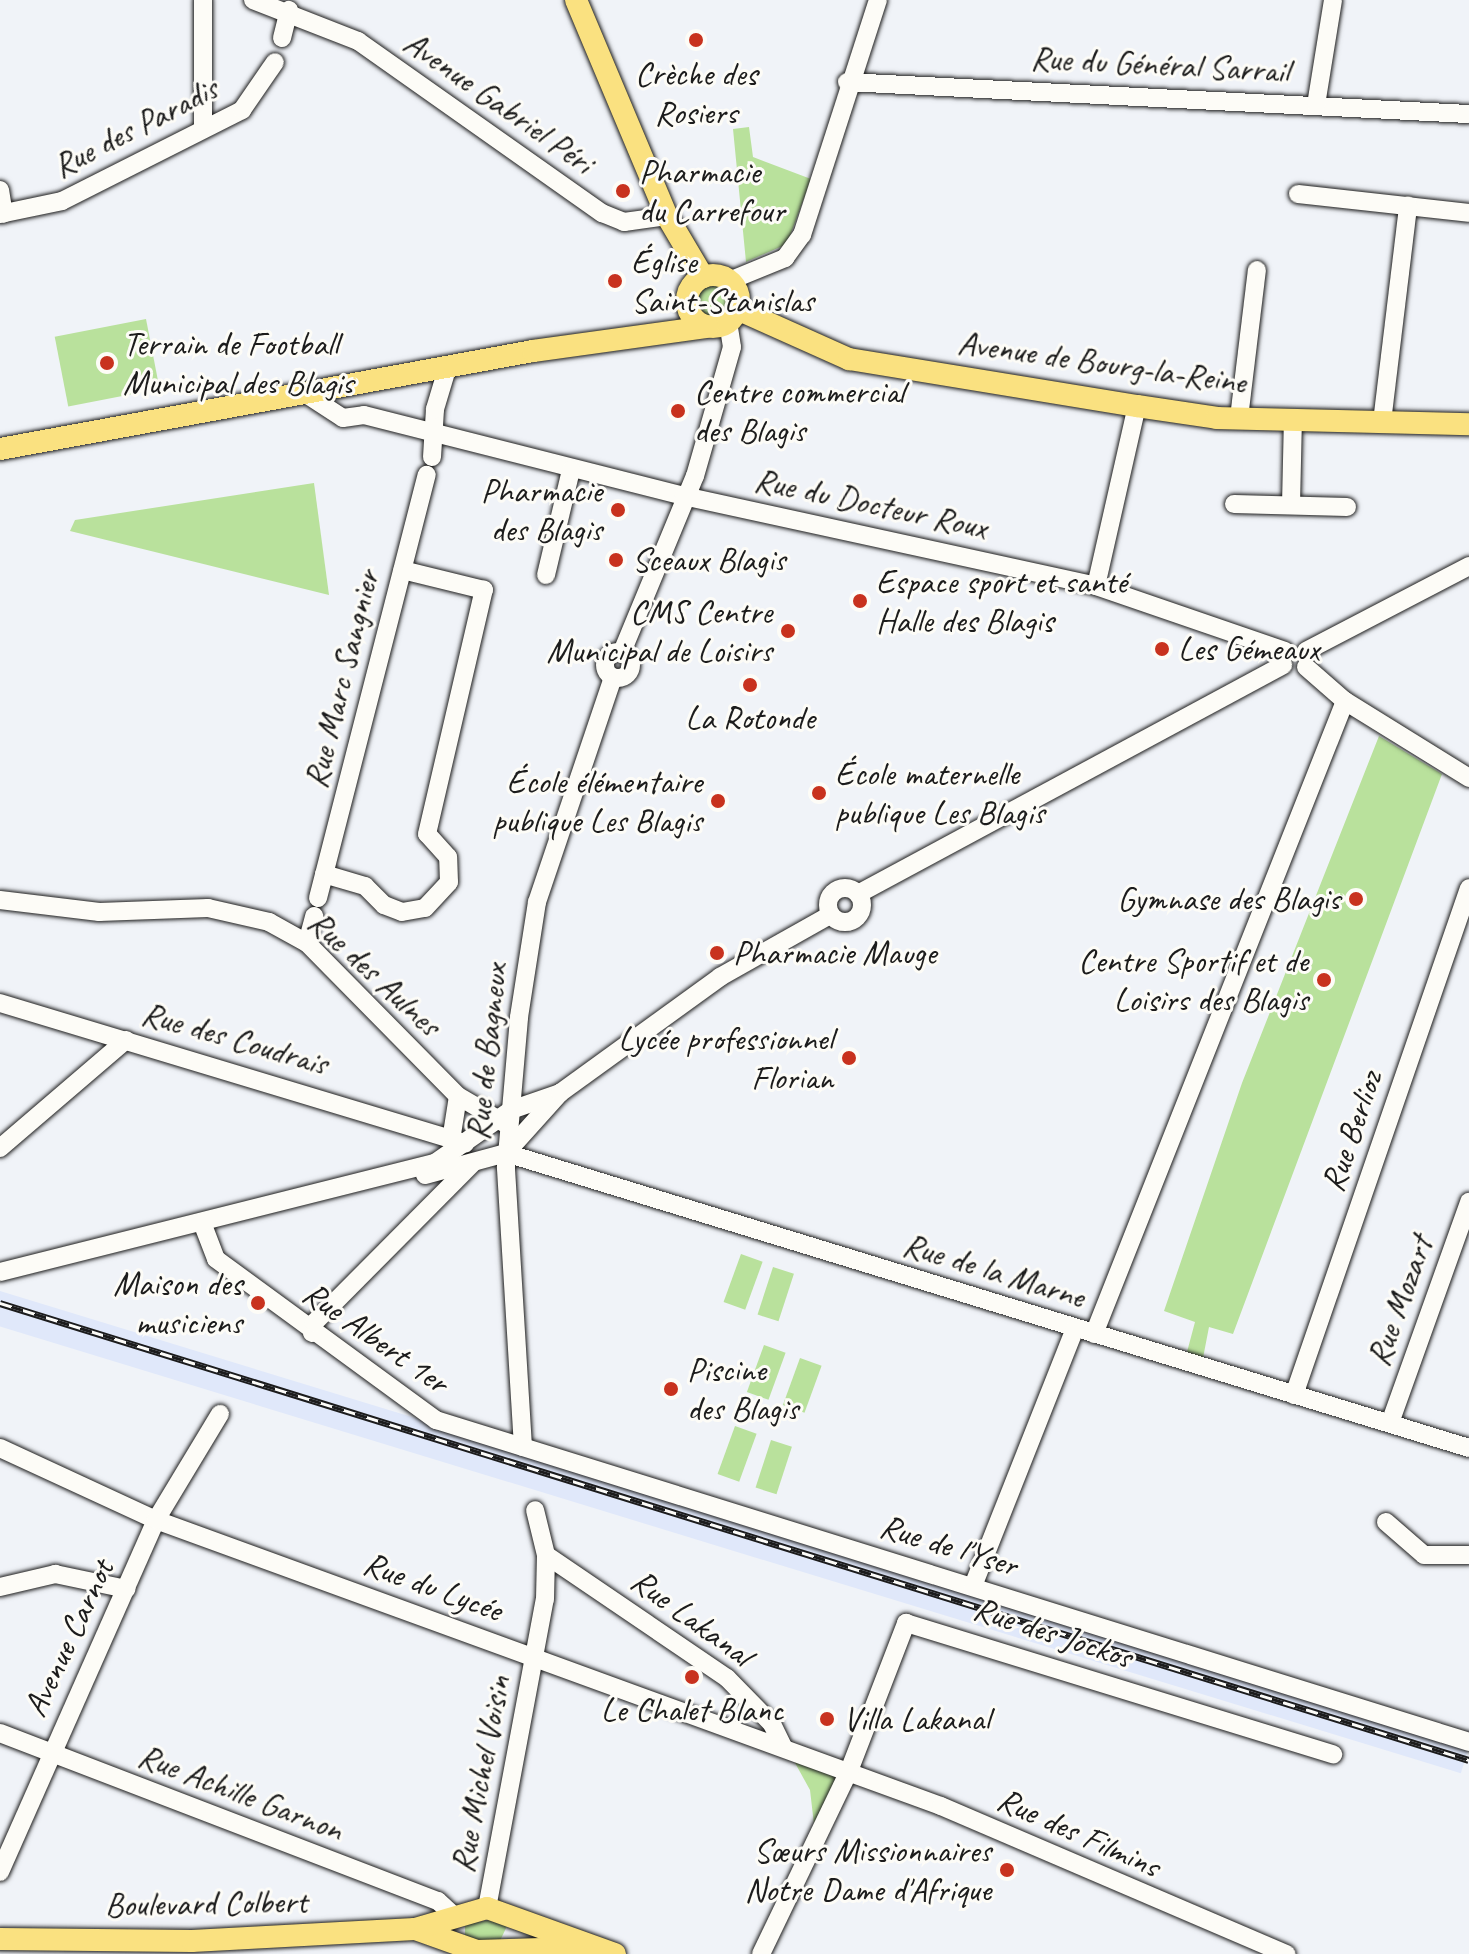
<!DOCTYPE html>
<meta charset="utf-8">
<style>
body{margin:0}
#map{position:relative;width:1469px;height:1954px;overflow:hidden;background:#f0f3f8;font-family:Caveat,sans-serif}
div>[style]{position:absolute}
.built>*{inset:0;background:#e0e8fa;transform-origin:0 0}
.green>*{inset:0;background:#b9e19c;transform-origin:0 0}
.round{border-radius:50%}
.roads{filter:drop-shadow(0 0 2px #1c1c1c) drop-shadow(0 0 2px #1c1c1c)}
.minor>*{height:18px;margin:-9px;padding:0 9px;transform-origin:9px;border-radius:9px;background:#fdfcf7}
.minor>.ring{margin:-9px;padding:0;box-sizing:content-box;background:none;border:18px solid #fdfcf7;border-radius:50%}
.major>*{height:22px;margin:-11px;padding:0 11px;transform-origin:11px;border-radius:11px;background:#fae180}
.major>.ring{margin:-11px;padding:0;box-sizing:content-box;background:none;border:22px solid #fae180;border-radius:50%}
.rail>*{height:7px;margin-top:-3.5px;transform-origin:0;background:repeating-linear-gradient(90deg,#fdfcf7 0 12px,#1c1c1c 0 24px);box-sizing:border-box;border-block:2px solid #1c1c1c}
.dots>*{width:22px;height:22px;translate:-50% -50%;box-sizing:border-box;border:4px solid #fdfcf7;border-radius:50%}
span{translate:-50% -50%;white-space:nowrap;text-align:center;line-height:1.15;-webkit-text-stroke:6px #fdfcf7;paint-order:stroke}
.street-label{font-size:34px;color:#1c1c1c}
.poi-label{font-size:34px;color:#1c1c1c}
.left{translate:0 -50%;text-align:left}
.right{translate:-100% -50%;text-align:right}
</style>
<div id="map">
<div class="built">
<i style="left:0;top:1291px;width:1538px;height:34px;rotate:17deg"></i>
</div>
<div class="green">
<i style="clip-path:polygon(749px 127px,753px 157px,811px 179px,787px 244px,746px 262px,733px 129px)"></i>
<i class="round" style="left:698px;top:286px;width:30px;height:30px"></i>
<i style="left:146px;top:319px;width:71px;height:93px;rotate:79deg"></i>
<i style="clip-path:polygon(314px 483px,329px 595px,70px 531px,75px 520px)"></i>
<i style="clip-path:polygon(1379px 736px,1442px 774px,1233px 1334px,1209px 1327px,1203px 1358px,1187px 1352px,1195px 1322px,1164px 1311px,1242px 1083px)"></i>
<i style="left:741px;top:1254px;width:23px;height:51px;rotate:20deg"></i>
<i style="left:773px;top:1267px;width:22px;height:50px;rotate:18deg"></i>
<i style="left:764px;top:1345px;width:23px;height:50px;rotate:20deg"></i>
<i style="left:800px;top:1358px;width:23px;height:50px;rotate:20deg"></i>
<i style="left:735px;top:1426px;width:23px;height:51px;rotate:20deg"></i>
<i style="left:771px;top:1440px;width:22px;height:50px;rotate:18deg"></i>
<i style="clip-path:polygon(789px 1752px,841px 1770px,815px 1833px,810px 1790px)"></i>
<i style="clip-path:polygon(497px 1919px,507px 1926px,499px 1943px,465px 1938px,465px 1924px)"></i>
</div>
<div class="roads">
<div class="minor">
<i style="left:203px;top:0;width:129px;rotate:90deg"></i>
<i style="left:253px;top:0;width:113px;rotate:21.3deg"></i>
<i style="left:358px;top:41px;width:299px;rotate:35.2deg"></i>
<i style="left:602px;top:213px;width:24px;rotate:22deg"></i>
<i style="left:624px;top:222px;width:43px;rotate:-7.9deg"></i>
<i style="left:282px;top:38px;width:29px;rotate:-76deg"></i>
<i style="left:847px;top:82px;width:623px;rotate:2.95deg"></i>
<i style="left:1316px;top:105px;width:106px;rotate:-80.8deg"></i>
<i style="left:0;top:190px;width:24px;rotate:81deg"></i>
<i style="left:1298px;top:194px;width:172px;rotate:6.3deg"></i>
<i style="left:0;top:214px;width:63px;rotate:-11.8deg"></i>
<i style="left:62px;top:201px;width:202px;rotate:-26.8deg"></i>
<i style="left:242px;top:110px;width:58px;rotate:-55.5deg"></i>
<i style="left:729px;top:281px;width:61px;rotate:-22.3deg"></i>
<i style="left:785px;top:258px;width:29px;rotate:-54deg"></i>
<i style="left:802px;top:235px;width:247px;rotate:-72.1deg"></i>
<i style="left:306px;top:394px;width:44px;rotate:33deg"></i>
<i style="left:343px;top:418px;width:21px;rotate:-8deg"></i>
<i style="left:364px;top:415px;width:330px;rotate:14.2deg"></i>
<i style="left:684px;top:496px;width:422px;rotate:12.3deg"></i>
<i style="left:1096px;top:586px;width:200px;rotate:19deg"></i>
<i style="left:1239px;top:418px;width:149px;rotate:-83.1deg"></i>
<i style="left:1382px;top:422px;width:218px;rotate:-83.1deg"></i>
<i style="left:432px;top:457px;width:48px;rotate:-86.4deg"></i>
<i style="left:435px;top:409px;width:42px;rotate:-73.3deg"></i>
<i style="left:1234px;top:504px;width:113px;rotate:1.5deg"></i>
<i style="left:1291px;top:505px;width:85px;rotate:-88.7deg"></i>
<i style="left:546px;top:575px;width:108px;rotate:-76.6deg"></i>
<i style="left:1096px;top:586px;width:185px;rotate:-77.2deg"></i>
<i style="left:1306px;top:651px;width:184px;rotate:-27.5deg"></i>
<i class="ring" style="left:605px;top:652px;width:8px;height:8px"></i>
<i style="left:622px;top:652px;width:191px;rotate:-67.5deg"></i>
<i style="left:695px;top:476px;width:134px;rotate:-74deg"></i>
<i style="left:732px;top:347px;width:25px;rotate:-99deg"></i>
<i style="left:1306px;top:667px;width:52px;rotate:41.1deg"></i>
<i style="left:1345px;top:701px;width:146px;rotate:31.8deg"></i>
<i style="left:324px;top:874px;width:43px;rotate:16.3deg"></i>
<i style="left:365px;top:886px;width:27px;rotate:45deg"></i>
<i style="left:384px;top:905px;width:19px;rotate:21deg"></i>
<i style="left:402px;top:912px;width:23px;rotate:-10deg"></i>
<i style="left:425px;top:908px;width:35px;rotate:-47deg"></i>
<i style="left:449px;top:882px;width:25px;rotate:-92deg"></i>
<i style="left:448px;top:857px;width:31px;rotate:-132deg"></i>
<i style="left:427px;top:834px;width:251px;rotate:-76.9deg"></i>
<i style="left:484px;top:590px;width:84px;rotate:-166.3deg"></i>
<i class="ring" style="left:828px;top:888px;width:16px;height:16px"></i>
<i style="left:858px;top:894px;width:483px;rotate:-28.3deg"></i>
<i style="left:318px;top:898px;width:437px;rotate:-75.6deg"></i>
<i style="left:0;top:900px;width:100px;rotate:6.9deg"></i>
<i style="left:99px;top:912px;width:109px;rotate:-2.1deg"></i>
<i style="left:208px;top:908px;width:63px;rotate:12.9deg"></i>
<i style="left:269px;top:922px;width:43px;rotate:28.9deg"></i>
<i style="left:307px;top:943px;width:215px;rotate:45.4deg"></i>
<i style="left:458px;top:1096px;width:56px;rotate:30.3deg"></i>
<i style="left:307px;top:943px;width:28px;rotate:-75deg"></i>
<i style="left:0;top:1003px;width:486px;rotate:16.8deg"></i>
<i style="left:452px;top:1134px;width:38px;rotate:-81deg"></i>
<i style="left:0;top:1148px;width:166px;rotate:-40.6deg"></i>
<i style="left:506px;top:1153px;width:1007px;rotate:17.03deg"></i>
<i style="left:425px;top:1175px;width:84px;rotate:-15.2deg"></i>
<i style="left:506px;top:1153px;width:81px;rotate:-48deg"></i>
<i style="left:203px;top:1225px;width:36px;rotate:69deg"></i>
<i style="left:216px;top:1259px;width:273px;rotate:36.2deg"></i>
<i style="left:436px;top:1420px;width:1082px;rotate:17.31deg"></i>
<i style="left:0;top:1272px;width:448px;rotate:-14.1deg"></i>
<i style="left:435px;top:1163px;width:93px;rotate:-34.9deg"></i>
<i style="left:511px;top:1110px;width:52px;rotate:-19.1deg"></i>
<i style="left:560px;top:1093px;width:198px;rotate:-35.9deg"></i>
<i style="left:720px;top:977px;width:126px;rotate:-29.4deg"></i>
<i style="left:312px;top:1333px;width:10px;rotate:-79deg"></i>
<i style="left:314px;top:1323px;width:226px;rotate:-45.2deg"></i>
<i style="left:1094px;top:1334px;width:681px;rotate:-68.37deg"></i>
<i style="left:1294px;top:1395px;width:536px;rotate:-70.96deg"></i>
<i style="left:1390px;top:1423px;width:235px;rotate:-70.3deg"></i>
<i style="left:523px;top:1447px;width:281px;rotate:-93.5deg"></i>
<i style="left:506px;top:1167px;width:151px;rotate:-85deg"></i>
<i style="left:519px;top:1017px;width:116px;rotate:-81.1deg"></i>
<i style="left:537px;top:902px;width:237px;rotate:-71.3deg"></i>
<i style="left:0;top:1448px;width:172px;rotate:24.8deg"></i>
<i style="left:156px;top:1520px;width:835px;rotate:20.02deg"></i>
<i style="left:941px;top:1806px;width:376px;rotate:23.2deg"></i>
<i style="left:1386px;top:1522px;width:50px;rotate:41deg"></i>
<i style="left:1424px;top:1555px;width:45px"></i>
<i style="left:546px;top:1555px;width:219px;rotate:34.2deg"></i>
<i style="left:727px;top:1678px;width:64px;rotate:45.6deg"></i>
<i style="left:772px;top:1724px;width:25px;rotate:64deg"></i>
<i style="left:973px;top:1586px;width:277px;rotate:-68.4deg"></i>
<i style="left:0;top:1587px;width:57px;rotate:-13.3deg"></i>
<i style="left:55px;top:1574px;width:73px;rotate:11.9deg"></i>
<i style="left:0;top:1733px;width:469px;rotate:21deg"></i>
<i style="left:438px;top:1901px;width:23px;rotate:43deg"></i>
<i style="left:0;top:1872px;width:385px;rotate:-66.1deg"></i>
<i style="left:156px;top:1520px;width:124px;rotate:-58.9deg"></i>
<i style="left:487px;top:1908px;width:314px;rotate:-79.4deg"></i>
<i style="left:545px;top:1599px;width:44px;rotate:-88.7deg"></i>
<i style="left:546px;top:1555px;width:46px;rotate:-103.7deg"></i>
<i style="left:761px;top:1954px;width:203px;rotate:-64.3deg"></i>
<i style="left:849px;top:1771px;width:159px;rotate:-68.9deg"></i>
<i style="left:906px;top:1623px;width:447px;rotate:17.1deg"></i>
</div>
<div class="major">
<i style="left:576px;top:0;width:234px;rotate:67.2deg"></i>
<i style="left:667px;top:216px;width:71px;rotate:59.5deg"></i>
<i class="ring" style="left:687px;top:275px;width:30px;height:30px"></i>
<i style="left:737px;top:309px;width:123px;rotate:24.1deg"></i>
<i style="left:849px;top:359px;width:292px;rotate:9.3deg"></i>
<i style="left:1137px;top:406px;width:81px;rotate:8.5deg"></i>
<i style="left:1217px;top:418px;width:252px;rotate:1.4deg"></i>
<i style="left:0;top:449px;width:542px;rotate:-10.42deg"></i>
<i style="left:533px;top:351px;width:176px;rotate:-7.9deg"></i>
<i style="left:415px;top:1929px;width:66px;rotate:19.5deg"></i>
<i style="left:477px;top:1951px;width:97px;rotate:-1.8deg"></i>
<i style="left:0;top:1939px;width:192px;rotate:0.6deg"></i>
<i style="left:192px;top:1941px;width:223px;rotate:-3.1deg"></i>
<i style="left:415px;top:1929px;width:75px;rotate:-16.3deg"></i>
<i style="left:487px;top:1908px;width:136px;rotate:19.8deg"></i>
</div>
</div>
<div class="rail">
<i style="left:0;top:1303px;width:1538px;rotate:17.28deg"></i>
</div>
<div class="dots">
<i style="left:696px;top:40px;background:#c8321e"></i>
<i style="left:623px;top:191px;background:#c8321e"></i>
<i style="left:615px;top:281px;background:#c8321e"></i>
<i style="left:107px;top:363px;background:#c8321e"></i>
<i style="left:678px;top:411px;background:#c8321e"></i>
<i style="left:618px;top:510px;background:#c8321e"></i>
<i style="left:616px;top:560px;background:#c8321e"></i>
<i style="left:860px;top:601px;background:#c8321e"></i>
<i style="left:788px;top:631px;background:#c8321e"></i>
<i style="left:1162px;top:649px;background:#c8321e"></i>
<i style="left:750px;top:685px;background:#c8321e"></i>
<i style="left:819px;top:793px;background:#c8321e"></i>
<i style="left:718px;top:801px;background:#c8321e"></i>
<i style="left:1356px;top:899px;background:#c8321e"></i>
<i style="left:717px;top:953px;background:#c8321e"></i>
<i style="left:1324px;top:980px;background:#c8321e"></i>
<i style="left:849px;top:1058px;background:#c8321e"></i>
<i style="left:258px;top:1303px;background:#c8321e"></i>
<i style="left:671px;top:1389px;background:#c8321e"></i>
<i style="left:692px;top:1677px;background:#c8321e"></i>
<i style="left:827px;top:1719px;background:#c8321e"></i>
<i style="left:1007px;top:1870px;background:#c8321e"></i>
</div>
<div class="street-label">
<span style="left:1160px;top:64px;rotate:3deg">Rue du Général Sarrail</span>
<span style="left:499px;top:102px;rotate:35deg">Avenue Gabriel Péri</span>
<span style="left:135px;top:127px;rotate:-27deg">Rue des Paradis</span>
<span style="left:1102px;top:362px;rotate:8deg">Avenue de Bourg-la-Reine</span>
<span style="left:871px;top:503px;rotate:12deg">Rue du Docteur Roux</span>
<span style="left:341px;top:679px;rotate:-76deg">Rue Marc Sangnier</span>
<span style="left:375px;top:973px;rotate:43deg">Rue des Aulnes</span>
<span style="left:235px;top:1038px;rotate:16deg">Rue des Coudrais</span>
<span style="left:486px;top:1052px;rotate:-84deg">Rue de Bagneux</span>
<span style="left:1351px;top:1131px;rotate:-71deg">Rue Berlioz</span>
<span style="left:994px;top:1270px;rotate:17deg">Rue de la Marne</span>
<span style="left:1399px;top:1301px;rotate:-70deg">Rue Mozart</span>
<span style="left:376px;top:1337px;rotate:35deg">Rue Albert 1er</span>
<span style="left:949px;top:1545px;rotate:17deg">Rue de l'Yser</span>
<span style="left:433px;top:1586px;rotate:20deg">Rue du Lycée</span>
<span style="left:692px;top:1617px;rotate:36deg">Rue Lakanal</span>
<span style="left:1053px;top:1632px;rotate:18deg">Rue des Jockos</span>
<span style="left:68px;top:1638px;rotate:-65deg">Avenue Carnot</span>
<span style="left:480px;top:1774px;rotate:-79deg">Rue Michel Voisin</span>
<span style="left:241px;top:1792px;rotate:21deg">Rue Achille Garnon</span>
<span style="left:1079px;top:1832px;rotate:24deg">Rue des Filmins</span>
<span style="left:206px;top:1903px;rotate:-1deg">Boulevard Colbert</span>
</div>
<div class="poi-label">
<span style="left:696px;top:93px">Crèche des<br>Rosiers</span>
<span class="left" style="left:639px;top:191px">Pharmacie<br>du Carrefour</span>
<span class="left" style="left:631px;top:281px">Église<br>Saint-Stanislas</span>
<span class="left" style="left:123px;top:363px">Terrain de Football<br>Municipal des Blagis</span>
<span class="left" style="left:694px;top:411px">Centre commercial<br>des Blagis</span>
<span class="right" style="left:602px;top:510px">Pharmacie<br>des Blagis</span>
<span class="left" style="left:632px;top:560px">Sceaux Blagis</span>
<span class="left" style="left:876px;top:601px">Espace sport et santé<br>Halle des Blagis</span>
<span class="right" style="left:772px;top:631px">CMS Centre<br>Municipal de Loisirs</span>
<span class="left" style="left:1178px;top:649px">Les Gémeaux</span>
<span style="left:750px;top:718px">La Rotonde</span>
<span class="left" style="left:835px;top:793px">École maternelle<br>publique Les Blagis</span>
<span class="right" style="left:702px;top:801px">École élémentaire<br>publique Les Blagis</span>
<span class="right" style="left:1340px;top:899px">Gymnase des Blagis</span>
<span class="left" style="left:733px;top:953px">Pharmacie Mauge</span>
<span class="right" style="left:1308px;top:980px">Centre Sportif et de<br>Loisirs des Blagis</span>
<span class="right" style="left:833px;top:1058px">Lycée professionnel<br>Florian</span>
<span class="right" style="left:242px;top:1303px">Maison des<br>musiciens</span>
<span class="left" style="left:687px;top:1389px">Piscine<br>des Blagis</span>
<span style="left:692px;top:1710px">Le Chalet Blanc</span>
<span class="left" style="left:843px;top:1719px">Villa Lakanal</span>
<span class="right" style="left:991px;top:1870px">Sœurs Missionnaires<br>Notre Dame d'Afrique</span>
</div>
</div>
